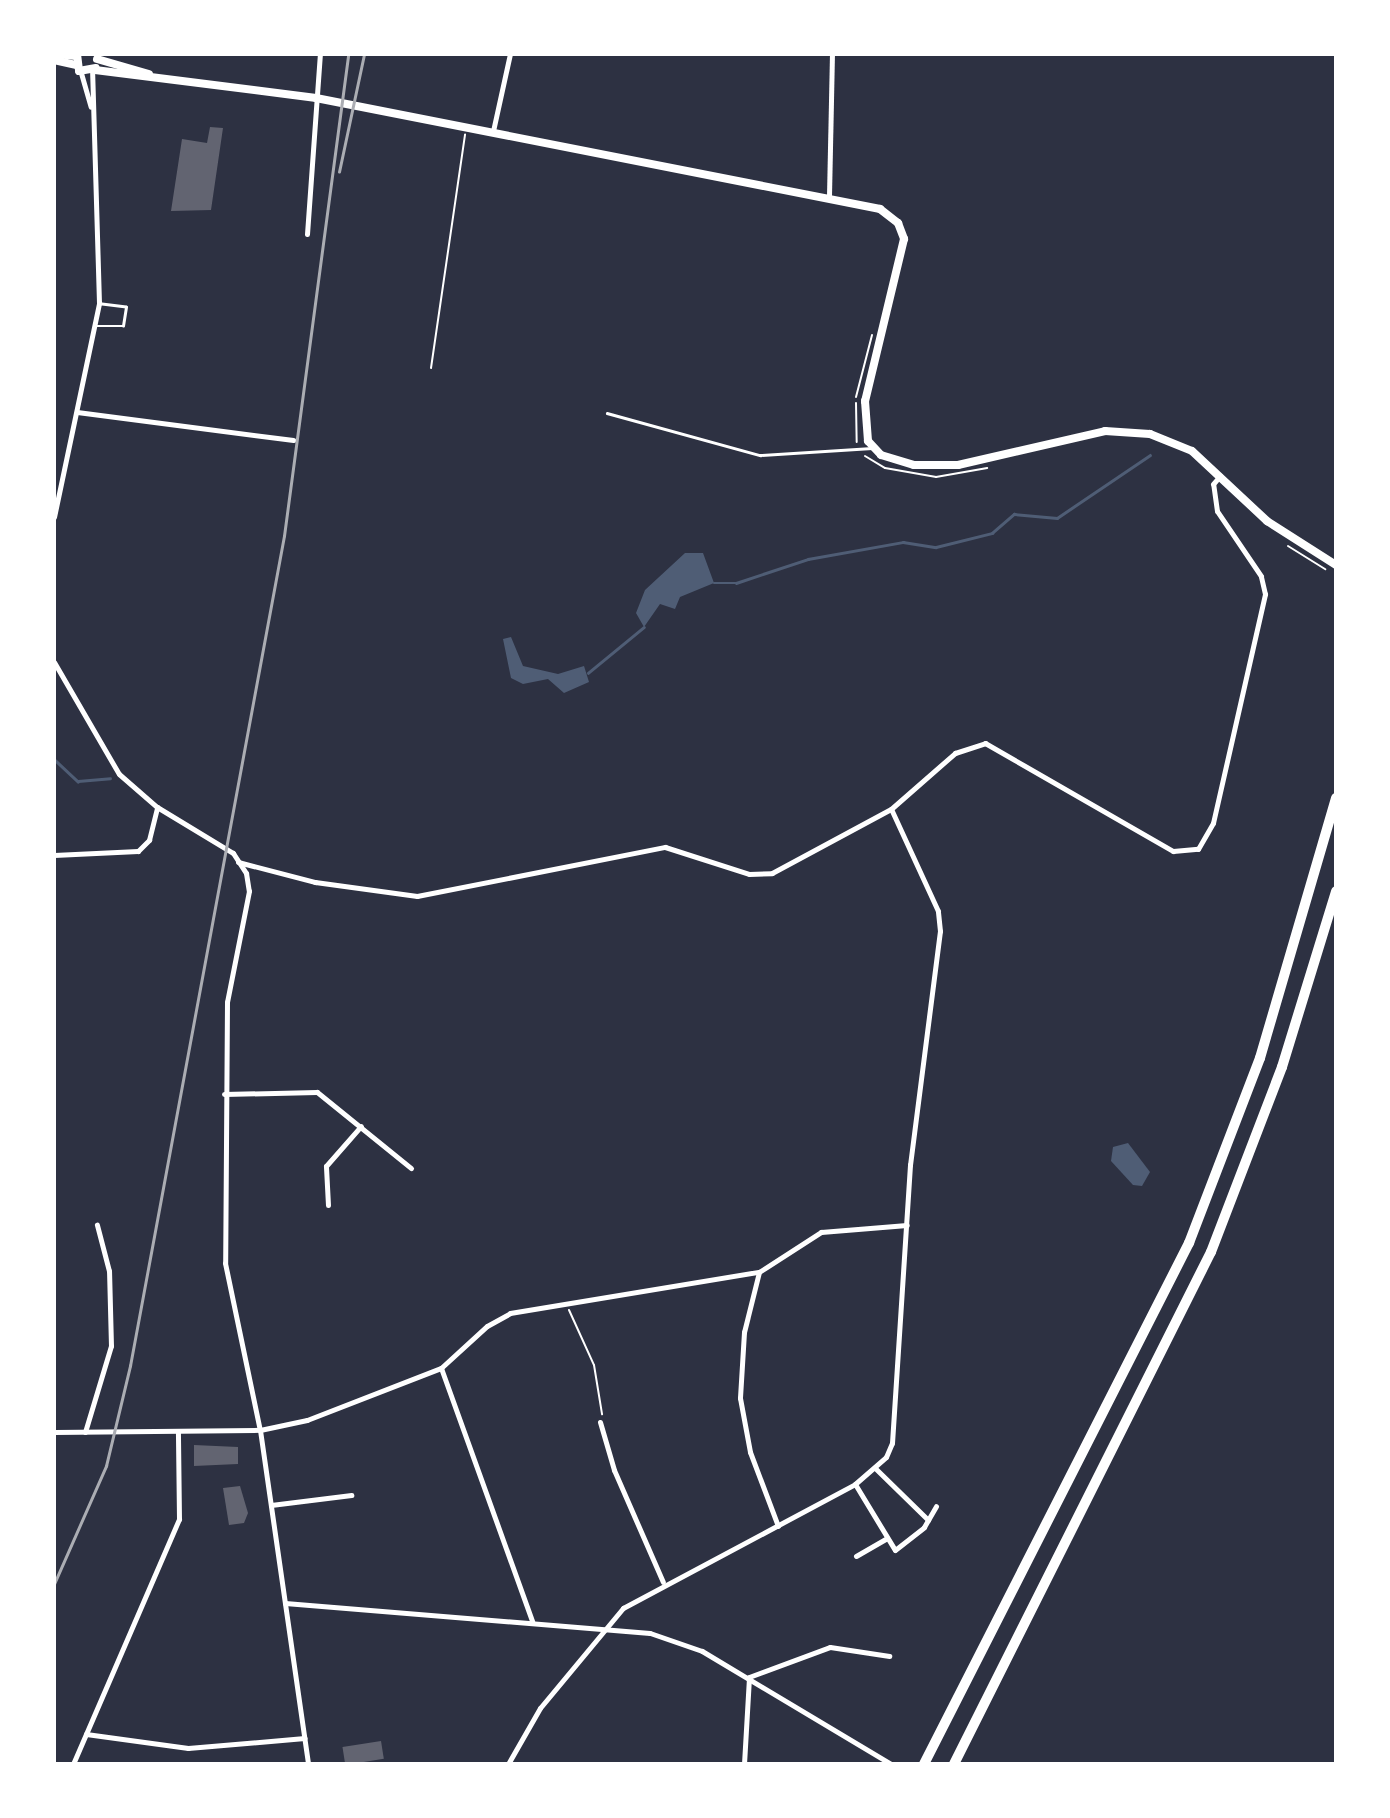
<!DOCTYPE html>
<style>
body{margin:0}
#map{position:relative;width:1390px;height:1818px;overflow:hidden;background:#2d3142;font-family:Figtree,sans-serif}
div>[style]{position:absolute}
.water>*{inset:0;background:#4f5d75}
.stream>*{height:2.5px;margin:-1.25px;padding:0 1.25px;transform-origin:1.25px;border-radius:1.25px;background:#4f5d75}
.building>*{inset:0;background:#626471;transform-origin:0 0}
.path>*{height:2px;margin:-1px;padding:0 1px;transform-origin:1px;border-radius:1px;background:#fff}
.service>*{height:2.5px;margin:-1.25px;padding:0 1.25px;transform-origin:1.25px;border-radius:1.25px;background:#fff}
.minor>*{height:5px;margin:-2.5px;padding:0 2.5px;transform-origin:2.5px;border-radius:2.5px;background:#fff}
.secondary>*{height:8px;margin:-4px;padding:0 4px;transform-origin:4px;border-radius:4px;background:#fff}
.motorway>*{height:10px;margin:-5px;padding:0 5px;transform-origin:5px;border-radius:5px;background:#fff}
.rail>*{height:2.5px;margin:-1.25px;padding:0 1.25px;transform-origin:1.25px;border-radius:1.25px;background:#abadb3}
span{translate:-50% -50%;white-space:nowrap;text-align:center;line-height:1.15;-webkit-text-stroke:5px #fff;paint-order:stroke}
.frame{position:absolute;inset:0;border:56px solid #fff;pointer-events:none}
</style>
<div id="map">
<div class="water">
<i style="clip-path:polygon(685px 553px,703px 553px,714px 583px,680px 597px,675px 609px,660px 604px,644px 627px,636px 613px,645px 590px)"></i>
<i style="clip-path:polygon(511px 637px,523px 666px,558px 674px,584px 666px,589px 682px,564px 693px,548px 679px,523px 684px,511px 678px,503px 639px)"></i>
<i style="clip-path:polygon(1128px 1143px,1150px 1172px,1142px 1186px,1133px 1185px,1111px 1161px,1113px 1147px)"></i>
</div>
<div class="stream">
<i style="left:714px;top:583px;width:22px"></i>
<i style="left:736px;top:583px;width:76px;rotate:-18.4deg"></i>
<i style="left:808px;top:559px;width:97px;rotate:-10.1deg"></i>
<i style="left:903px;top:542px;width:33px;rotate:9deg"></i>
<i style="left:936px;top:547px;width:58px;rotate:-14deg"></i>
<i style="left:992px;top:533px;width:29px;rotate:-41deg"></i>
<i style="left:1014px;top:514px;width:43px;rotate:5.3deg"></i>
<i style="left:1057px;top:518px;width:112px;rotate:-34.1deg"></i>
<i style="left:588px;top:673px;width:72px;rotate:-39.4deg"></i>
<i style="left:54px;top:759px;width:33px;rotate:43deg"></i>
<i style="left:78px;top:781px;width:32px;rotate:-5deg"></i>
</div>
<div class="building">
<i style="clip-path:polygon(210px 127px,223px 128px,211px 210px,171px 211px,182px 139px,207px 143px)"></i>
<i style="clip-path:polygon(194px 1445px,238px 1447px,238px 1464px,194px 1466px)"></i>
<i style="clip-path:polygon(240px 1486px,248px 1513px,244px 1523px,229px 1525px,223px 1488px)"></i>
<i style="left:381px;top:1741px;width:18px;height:39px;rotate:81deg"></i>
</div>
<div class="path">
<i style="left:431px;top:368px;width:236px;rotate:-81.7deg"></i>
<i style="left:856px;top:397px;width:64px;rotate:-75.5deg"></i>
<i style="left:856px;top:403px;width:39px;rotate:89deg"></i>
<i style="left:865px;top:456px;width:23px;rotate:31deg"></i>
<i style="left:885px;top:468px;width:52px;rotate:10deg"></i>
<i style="left:936px;top:477px;width:52px;rotate:-10deg"></i>
<i style="left:1288px;top:546px;width:44px;rotate:31.9deg"></i>
<i style="left:569px;top:1310px;width:60px;rotate:65.6deg"></i>
<i style="left:594px;top:1365px;width:50px;rotate:80.7deg"></i>
</div>
<div class="service">
<i style="left:96px;top:326px;width:27px"></i>
<i style="left:123px;top:326px;width:19px;rotate:-81deg"></i>
<i style="left:126px;top:307px;width:26px;rotate:-173deg"></i>
<i style="left:607px;top:413px;width:159px;rotate:15.4deg"></i>
<i style="left:760px;top:455px;width:112px;rotate:-3.6deg"></i>
</div>
<div class="minor">
<i style="left:81px;top:73px;width:35px;rotate:74deg"></i>
<i style="left:493px;top:131px;width:79px;rotate:-77.6deg"></i>
<i style="left:829px;top:196px;width:142px;rotate:-88.8deg"></i>
<i style="left:307px;top:234px;width:180px;rotate:-85.9deg"></i>
<i style="left:77px;top:412px;width:218px;rotate:7.4deg"></i>
<i style="left:54px;top:517px;width:219px;rotate:-78.1deg"></i>
<i style="left:99px;top:303px;width:231px;rotate:-91.7deg"></i>
<i style="left:54px;top:662px;width:129px;rotate:59.9deg"></i>
<i style="left:119px;top:774px;width:50px;rotate:41deg"></i>
<i style="left:157px;top:807px;width:89px;rotate:31.2deg"></i>
<i style="left:233px;top:853px;width:24px;rotate:57deg"></i>
<i style="left:246px;top:873px;width:18px;rotate:81deg"></i>
<i style="left:249px;top:891px;width:113px;rotate:101.2deg"></i>
<i style="left:227px;top:1002px;width:261px;rotate:90.4deg"></i>
<i style="left:225px;top:1263px;width:171px;rotate:78.2deg"></i>
<i style="left:260px;top:1430px;width:337px;rotate:81.8deg"></i>
<i style="left:54px;top:855px;width:84px;rotate:-2.7deg"></i>
<i style="left:138px;top:851px;width:16px;rotate:-45deg"></i>
<i style="left:149px;top:840px;width:34px;rotate:-76deg"></i>
<i style="left:238px;top:862px;width:80px;rotate:14.6deg"></i>
<i style="left:315px;top:882px;width:103px;rotate:7.8deg"></i>
<i style="left:417px;top:896px;width:253px;rotate:-11.2deg"></i>
<i style="left:665px;top:847px;width:88px;rotate:17.8deg"></i>
<i style="left:749px;top:874px;width:23px;rotate:-2deg"></i>
<i style="left:772px;top:873px;width:135px;rotate:-28.3deg"></i>
<i style="left:891px;top:809px;width:85px;rotate:-41.2deg"></i>
<i style="left:955px;top:753px;width:32px;rotate:-18deg"></i>
<i style="left:985px;top:743px;width:217px;rotate:29.9deg"></i>
<i style="left:1173px;top:851px;width:25px;rotate:-5deg"></i>
<i style="left:1198px;top:849px;width:30px;rotate:-60deg"></i>
<i style="left:1213px;top:823px;width:235px;rotate:-77.2deg"></i>
<i style="left:1265px;top:594px;width:18px;rotate:-103deg"></i>
<i style="left:1261px;top:576px;width:78px;rotate:-124.1deg"></i>
<i style="left:1217px;top:511px;width:27px;rotate:-98deg"></i>
<i style="left:1213px;top:484px;width:11px;rotate:-49deg"></i>
<i style="left:224px;top:1094px;width:93px;rotate:-1.2deg"></i>
<i style="left:317px;top:1092px;width:121px;rotate:39deg"></i>
<i style="left:328px;top:1205px;width:39px;rotate:-93deg"></i>
<i style="left:326px;top:1166px;width:53px;rotate:-48.8deg"></i>
<i style="left:759px;top:1272px;width:62px;rotate:104deg"></i>
<i style="left:744px;top:1332px;width:66px;rotate:93.5deg"></i>
<i style="left:740px;top:1398px;width:55px;rotate:79.5deg"></i>
<i style="left:750px;top:1452px;width:79px;rotate:69.3deg"></i>
<i style="left:441px;top:1368px;width:269px;rotate:70.2deg"></i>
<i style="left:600px;top:1422px;width:50px;rotate:73.7deg"></i>
<i style="left:614px;top:1470px;width:122px;rotate:66.4deg"></i>
<i style="left:54px;top:1432px;width:206px;rotate:-0.6deg"></i>
<i style="left:260px;top:1430px;width:48px;rotate:-12deg"></i>
<i style="left:307px;top:1420px;width:144px;rotate:-21.2deg"></i>
<i style="left:441px;top:1368px;width:62px;rotate:-42.4deg"></i>
<i style="left:487px;top:1326px;width:26px;rotate:-29deg"></i>
<i style="left:510px;top:1313px;width:252px;rotate:-9.4deg"></i>
<i style="left:759px;top:1272px;width:74px;rotate:-32.8deg"></i>
<i style="left:821px;top:1232px;width:86px;rotate:-4.7deg"></i>
<i style="left:85px;top:1432px;width:90px;rotate:-73.2deg"></i>
<i style="left:111px;top:1346px;width:75px;rotate:-91.5deg"></i>
<i style="left:109px;top:1271px;width:48px;rotate:-104.6deg"></i>
<i style="left:876px;top:1469px;width:73px;rotate:44.4deg"></i>
<i style="left:855px;top:1484px;width:77px;rotate:58.8deg"></i>
<i style="left:895px;top:1550px;width:37px;rotate:-38deg"></i>
<i style="left:924px;top:1527px;width:24px;rotate:-60deg"></i>
<i style="left:271px;top:1505px;width:81px;rotate:-7.1deg"></i>
<i style="left:856px;top:1556px;width:34px;rotate:-30deg"></i>
<i style="left:285px;top:1603px;width:366px;rotate:4.7deg"></i>
<i style="left:650px;top:1633px;width:55px;rotate:19.1deg"></i>
<i style="left:702px;top:1651px;width:220px;rotate:30.9deg"></i>
<i style="left:86px;top:1734px;width:103px;rotate:7.8deg"></i>
<i style="left:188px;top:1748px;width:117px;rotate:-4.9deg"></i>
<i style="left:73px;top:1764px;width:267px;rotate:-66.6deg"></i>
<i style="left:179px;top:1519px;width:88px;rotate:-90.7deg"></i>
<i style="left:508px;top:1764px;width:64px;rotate:-60.3deg"></i>
<i style="left:540px;top:1708px;width:130px;rotate:-50.3deg"></i>
<i style="left:623px;top:1608px;width:263px;rotate:-28.1deg"></i>
<i style="left:855px;top:1484px;width:41px;rotate:-41.1deg"></i>
<i style="left:886px;top:1457px;width:15px;rotate:-67deg"></i>
<i style="left:892px;top:1443px;width:279px;rotate:-86.3deg"></i>
<i style="left:910px;top:1165px;width:236px;rotate:-82.7deg"></i>
<i style="left:940px;top:931px;width:20px;rotate:-96deg"></i>
<i style="left:938px;top:911px;width:112px;rotate:-114.7deg"></i>
<i style="left:744px;top:1764px;width:87px;rotate:-86.7deg"></i>
<i style="left:749px;top:1677px;width:86px;rotate:-20.3deg"></i>
<i style="left:830px;top:1647px;width:60px;rotate:8.7deg"></i>
</div>
<div class="secondary">
<i style="left:56px;top:54px;width:20px;rotate:6deg"></i>
<i style="left:77px;top:54px;width:17px;rotate:83deg"></i>
<i style="left:79px;top:71px;width:17px;rotate:-10deg"></i>
<i style="left:97px;top:59px;width:54px;rotate:16.1deg"></i>
<i style="left:54px;top:60px;width:22px;rotate:13deg"></i>
<i style="left:95px;top:70px;width:223px;rotate:7.2deg"></i>
<i style="left:316px;top:98px;width:575px;rotate:11.13deg"></i>
<i style="left:880px;top:209px;width:23px;rotate:38deg"></i>
<i style="left:898px;top:223px;width:17px;rotate:69deg"></i>
<i style="left:904px;top:239px;width:167px;rotate:103.5deg"></i>
<i style="left:865px;top:401px;width:40px;rotate:85.7deg"></i>
<i style="left:868px;top:441px;width:19px;rotate:47deg"></i>
<i style="left:881px;top:455px;width:34px;rotate:17deg"></i>
<i style="left:914px;top:465px;width:44px"></i>
<i style="left:958px;top:465px;width:151px;rotate:-13deg"></i>
<i style="left:1105px;top:431px;width:45px;rotate:3.8deg"></i>
<i style="left:1150px;top:434px;width:45px;rotate:22deg"></i>
<i style="left:1192px;top:451px;width:103px;rotate:43deg"></i>
<i style="left:1267px;top:521px;width:82px;rotate:32.5deg"></i>
</div>
<div class="motorway">
<i style="left:924px;top:1764px;width:585px;rotate:-63.04deg"></i>
<i style="left:1189px;top:1243px;width:198px;rotate:-69deg"></i>
<i style="left:1260px;top:1058px;width:271px;rotate:-73.7deg"></i>
<i style="left:954px;top:1764px;width:573px;rotate:-63.35deg"></i>
<i style="left:1211px;top:1252px;width:198px;rotate:-69deg"></i>
<i style="left:1282px;top:1067px;width:184px;rotate:-72.9deg"></i>
</div>
<div class="rail">
<i style="left:339px;top:172px;width:121px;rotate:-78deg"></i>
<i style="left:54px;top:1584px;width:129px;rotate:-66.2deg"></i>
<i style="left:106px;top:1466px;width:103px;rotate:-76.5deg"></i>
<i style="left:130px;top:1366px;width:844px;rotate:-79.49deg"></i>
<i style="left:284px;top:536px;width:486px;rotate:-82.4deg"></i>
</div>
<div class="frame"></div>
</div>
